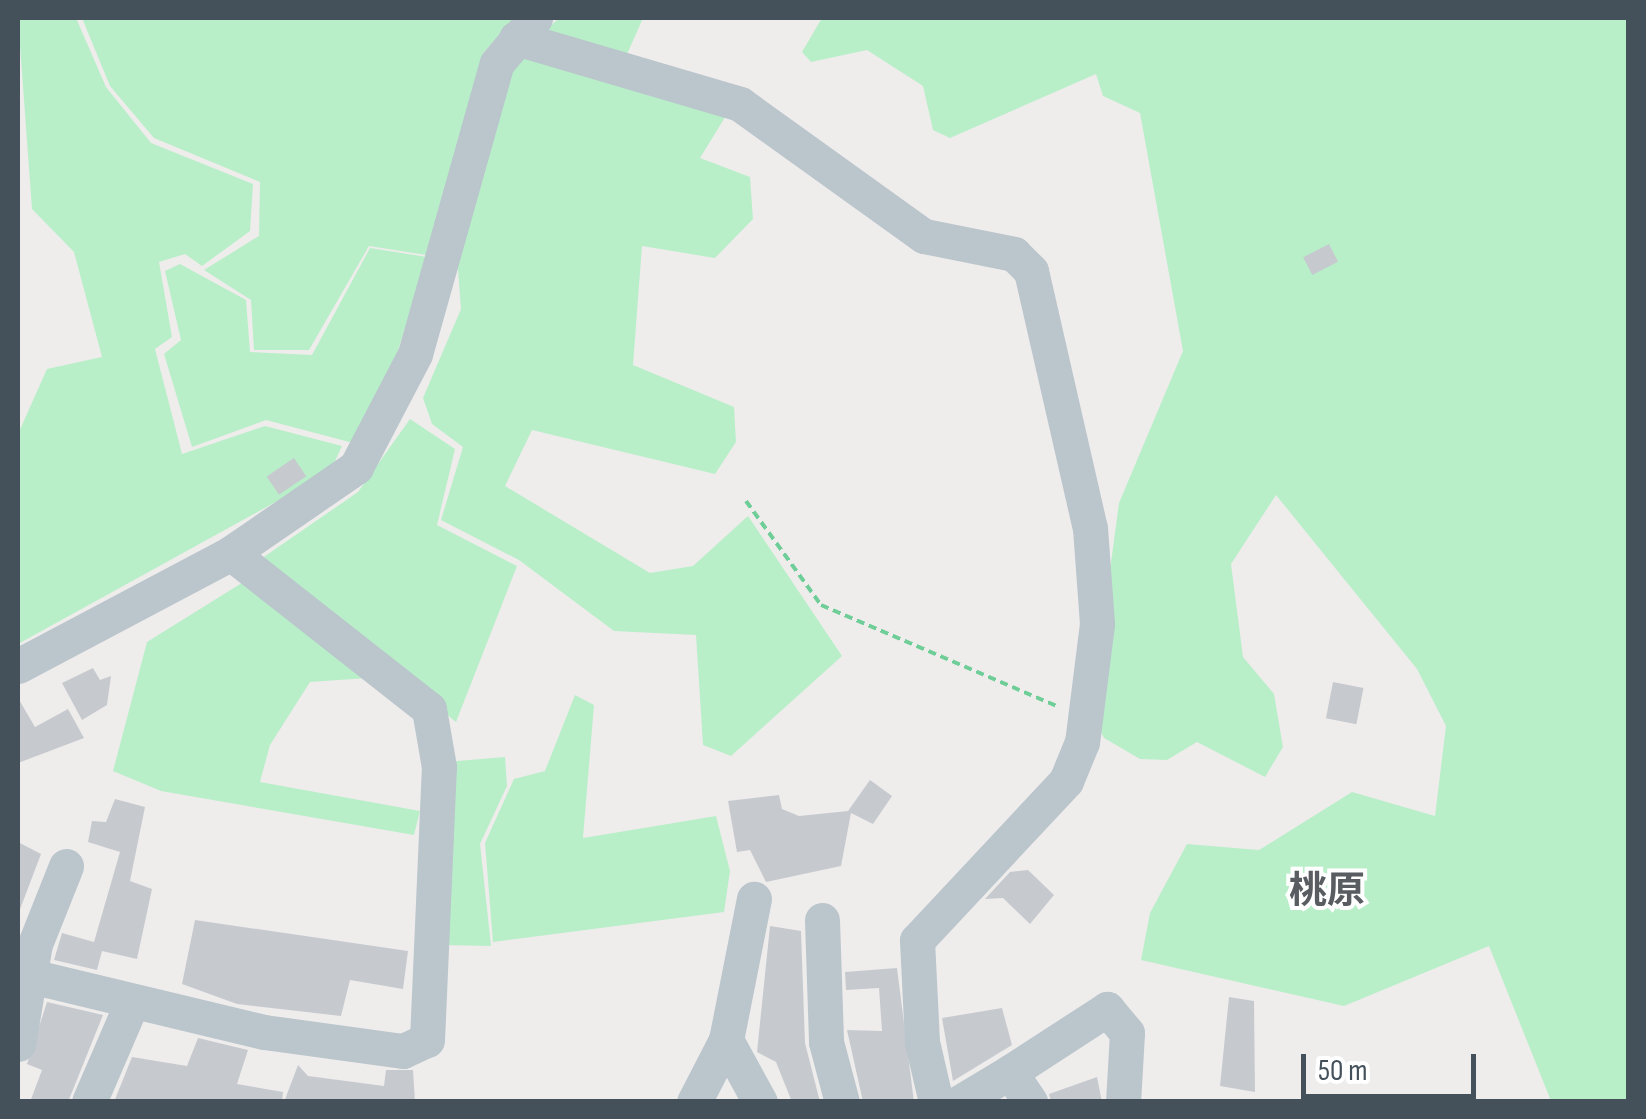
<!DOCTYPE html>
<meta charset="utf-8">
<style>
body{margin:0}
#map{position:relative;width:1646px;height:1119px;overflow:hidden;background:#efecec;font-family:"Sofia Sans Condensed","Noto Sans JP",sans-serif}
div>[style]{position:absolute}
.green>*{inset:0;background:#b8efc9}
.building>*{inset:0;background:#c6cacf;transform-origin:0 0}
.path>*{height:4px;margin-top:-2px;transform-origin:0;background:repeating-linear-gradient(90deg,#6fce98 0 8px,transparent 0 13px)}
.minor>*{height:35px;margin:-17.5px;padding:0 17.5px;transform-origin:17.5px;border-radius:17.5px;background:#bac5cc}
span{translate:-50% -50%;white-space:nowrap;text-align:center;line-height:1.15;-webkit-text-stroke:8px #fff;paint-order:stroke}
.quarter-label{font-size:38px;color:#595d61;font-weight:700}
.frame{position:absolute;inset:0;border:20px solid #44515a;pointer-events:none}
.scale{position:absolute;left:1301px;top:1054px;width:175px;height:45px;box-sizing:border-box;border:5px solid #44515a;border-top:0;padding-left:12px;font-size:30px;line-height:35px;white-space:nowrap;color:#44515a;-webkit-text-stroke:8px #fff;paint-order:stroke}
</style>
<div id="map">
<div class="green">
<i style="clip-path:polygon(18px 18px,76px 18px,106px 87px,151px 143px,253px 184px,250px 231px,202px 266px,185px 254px,159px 262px,172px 337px,155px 349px,182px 454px,265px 426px,342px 446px,330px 472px,18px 644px,18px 434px,47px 369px,102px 357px,74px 252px,32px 209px)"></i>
<i style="clip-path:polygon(82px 18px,516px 18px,483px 53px,426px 255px,369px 246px,309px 350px,254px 350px,251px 300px,204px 270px,259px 236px,260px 182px,154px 138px,110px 86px)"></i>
<i style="clip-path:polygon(559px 18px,643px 18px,616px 79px,727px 114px,700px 158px,750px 177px,753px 219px,715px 258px,642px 246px,633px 365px,734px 407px,736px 442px,715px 474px,532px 430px,505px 486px,650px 573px,693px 566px,748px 516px,842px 656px,731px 756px,703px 745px,696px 635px,614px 631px,519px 560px,441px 520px,463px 447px,432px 424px,423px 398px,461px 309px,457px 257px,513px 61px)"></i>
<i style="clip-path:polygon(822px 18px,1628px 18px,1628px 1101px,1551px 1101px,1489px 946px,1344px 1006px,1141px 960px,1150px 913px,1187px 844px,1259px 850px,1352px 792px,1435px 816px,1446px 726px,1417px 669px,1276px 495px,1231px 564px,1243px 657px,1274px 694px,1283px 747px,1265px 777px,1197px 742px,1167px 760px,1140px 759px,1104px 738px,1091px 712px,1119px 503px,1183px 351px,1140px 113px,1103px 96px,1096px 74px,950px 138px,933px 130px,923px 86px,867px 50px,811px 62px,802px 52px)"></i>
<i style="clip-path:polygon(370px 248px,427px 257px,382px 402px,357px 444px,266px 420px,192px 447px,164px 354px,181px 340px,165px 271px,180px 264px,246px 300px,250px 352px,312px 355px)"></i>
<i style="clip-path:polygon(410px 419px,455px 449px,437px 525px,517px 566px,456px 722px,258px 561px,358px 492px)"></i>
<i style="clip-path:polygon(245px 581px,368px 678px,310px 682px,270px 745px,260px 782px,420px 811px,414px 835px,161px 791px,113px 771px,147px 642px)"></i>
<i style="clip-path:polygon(575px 695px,594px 705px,583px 838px,716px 816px,730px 871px,724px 912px,493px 942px,485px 843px,514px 779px,545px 771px)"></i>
<i style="clip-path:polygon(505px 757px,507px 786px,480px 844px,491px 946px,441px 945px,445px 762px)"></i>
</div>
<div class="building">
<i style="left:1329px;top:244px;width:20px;height:29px;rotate:63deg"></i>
<i style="left:294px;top:458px;width:22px;height:33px;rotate:56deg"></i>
<i style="clip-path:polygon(93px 668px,100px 680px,111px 676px,107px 705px,82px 720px,62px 683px)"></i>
<i style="left:1333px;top:682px;width:31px;height:37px;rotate:11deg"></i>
<i style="clip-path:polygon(18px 698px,35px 727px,68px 709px,84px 738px,18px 763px)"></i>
<i style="clip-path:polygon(870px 780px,892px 796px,873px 824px,851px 813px,841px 866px,766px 882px,750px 850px,737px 852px,728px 801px,779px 795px,782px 809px,799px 816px,848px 811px)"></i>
<i style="clip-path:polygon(115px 799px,145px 807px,130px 881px,152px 889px,137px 959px,102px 951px,97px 970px,54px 960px,62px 933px,94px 942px,120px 852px,88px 842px,92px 821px,106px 822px)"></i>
<i style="clip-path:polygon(18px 842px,41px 854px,19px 912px,18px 911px)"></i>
<i style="clip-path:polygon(1028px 870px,1054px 895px,1030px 924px,1003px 898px,985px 899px,1010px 872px)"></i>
<i style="clip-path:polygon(195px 920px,408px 951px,403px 989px,350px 980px,341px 1016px,237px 1004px,182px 984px)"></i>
<i style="clip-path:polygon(770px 926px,801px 931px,805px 1043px,820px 1102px,792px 1102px,776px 1062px,757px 1052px)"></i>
<i style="clip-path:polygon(897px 968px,914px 1102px,863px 1102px,847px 1030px,882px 1031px,879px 988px,846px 990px,845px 972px)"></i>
<i style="clip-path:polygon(1229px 997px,1254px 1001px,1255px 1092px,1220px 1086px)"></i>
<i style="clip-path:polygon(47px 1002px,103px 1015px,68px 1102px,30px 1102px,42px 1070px,27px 1064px)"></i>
<i style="clip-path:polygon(1002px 1008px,1012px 1045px,953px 1081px,942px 1018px)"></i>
<i style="clip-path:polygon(198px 1038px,248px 1050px,237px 1084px,283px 1092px,282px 1102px,114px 1102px,132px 1057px,187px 1066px)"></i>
<i style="clip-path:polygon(298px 1065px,308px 1076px,384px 1086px,386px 1070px,413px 1070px,415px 1102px,284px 1102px)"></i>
<i style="clip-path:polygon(1097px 1077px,1102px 1102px,1051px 1102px,1049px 1094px)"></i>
</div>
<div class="path">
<i style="left:746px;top:501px;width:128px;rotate:54.2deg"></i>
<i style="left:821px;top:605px;width:259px;rotate:23.2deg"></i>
</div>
<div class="minor">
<i style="left:516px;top:38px;width:234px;rotate:16.4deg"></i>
<i style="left:740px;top:104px;width:226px;rotate:35.7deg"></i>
<i style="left:924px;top:236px;width:92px;rotate:11.3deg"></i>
<i style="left:1014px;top:254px;width:24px;rotate:45deg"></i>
<i style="left:1031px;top:271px;width:264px;rotate:77.1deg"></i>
<i style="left:1090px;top:528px;width:96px;rotate:85.8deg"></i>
<i style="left:1097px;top:624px;width:119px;rotate:97.2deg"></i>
<i style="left:1082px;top:742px;width:42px;rotate:112.3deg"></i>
<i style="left:1066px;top:781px;width:218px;rotate:133.1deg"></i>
<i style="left:917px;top:940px;width:102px;rotate:87.2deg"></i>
<i style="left:922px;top:1042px;width:62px;rotate:76.9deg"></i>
<i style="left:18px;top:666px;width:241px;rotate:-27.9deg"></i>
<i style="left:231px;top:553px;width:152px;rotate:-34.5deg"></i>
<i style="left:356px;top:467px;width:127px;rotate:-62.4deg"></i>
<i style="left:415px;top:354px;width:302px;rotate:-74.3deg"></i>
<i style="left:497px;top:63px;width:59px;rotate:-49.8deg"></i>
<i style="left:822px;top:920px;width:122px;rotate:88.1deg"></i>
<i style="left:826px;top:1042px;width:62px;rotate:75.1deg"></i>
<i style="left:18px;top:973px;width:253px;rotate:13.5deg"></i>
<i style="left:264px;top:1032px;width:140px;rotate:7.8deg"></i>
<i style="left:403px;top:1051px;width:26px;rotate:-25deg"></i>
<i style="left:427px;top:1040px;width:273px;rotate:-87.5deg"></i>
<i style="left:439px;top:767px;width:59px;rotate:-99.8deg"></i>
<i style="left:429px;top:709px;width:252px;rotate:-141.8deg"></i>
<i style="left:726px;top:1040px;width:71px;rotate:61.3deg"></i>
<i style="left:18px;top:1044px;width:101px;rotate:-80.4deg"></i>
<i style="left:35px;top:944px;width:84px;rotate:-68.3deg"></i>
<i style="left:1010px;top:1072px;width:116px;rotate:-33deg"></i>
<i style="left:1107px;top:1009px;width:31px;rotate:50deg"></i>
<i style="left:1127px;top:1033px;width:69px;rotate:93.3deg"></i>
<i style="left:89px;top:1102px;width:103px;rotate:-66.7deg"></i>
<i style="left:694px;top:1102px;width:70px;rotate:-62.7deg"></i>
<i style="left:726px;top:1040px;width:144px;rotate:-78.8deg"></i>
<i style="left:960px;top:1102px;width:58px;rotate:-31deg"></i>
<i style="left:1010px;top:1072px;width:36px;rotate:56deg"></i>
</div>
<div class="quarter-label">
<span style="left:1327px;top:892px">桃原</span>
</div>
<div class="frame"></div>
<div class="scale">50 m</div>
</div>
